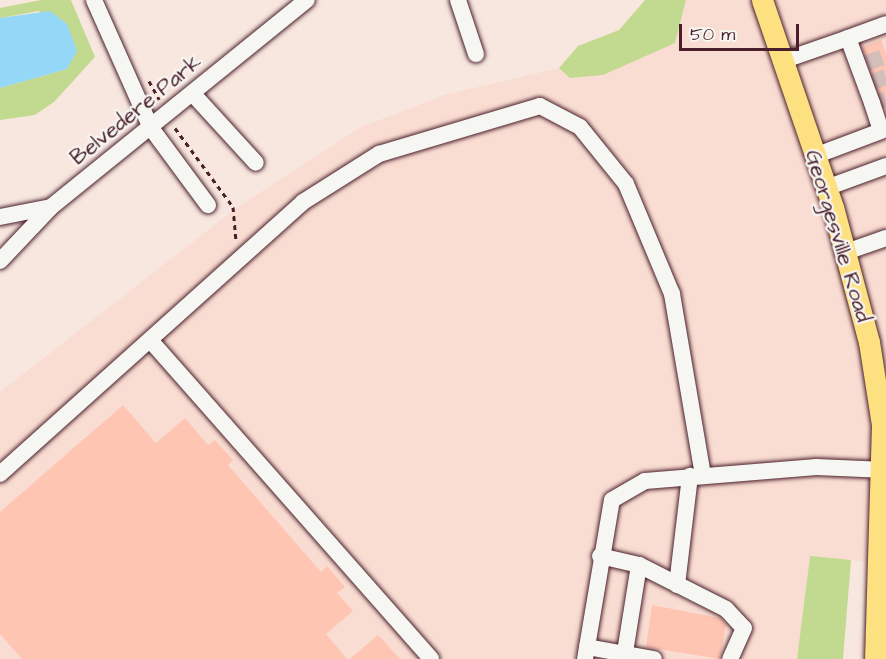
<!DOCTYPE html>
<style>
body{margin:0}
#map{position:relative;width:886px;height:659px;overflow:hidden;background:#f8e7df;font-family:"Architects Daughter",sans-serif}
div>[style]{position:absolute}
.built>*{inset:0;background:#faddd2}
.green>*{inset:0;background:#c2da90}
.water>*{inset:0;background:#94d7f6}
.building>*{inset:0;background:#fec5b3}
.minor-tunnel>*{height:16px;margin-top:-8px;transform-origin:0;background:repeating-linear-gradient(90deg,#d5bfbb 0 16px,transparent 0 24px)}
.path>*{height:3px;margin-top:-1.5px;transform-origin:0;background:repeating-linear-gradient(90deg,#4a1f2b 0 4.5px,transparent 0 9px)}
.roads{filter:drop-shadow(0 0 2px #4a1f2b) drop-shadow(0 0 2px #4a1f2b)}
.minor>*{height:16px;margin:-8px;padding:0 8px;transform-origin:8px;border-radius:8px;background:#f6f6f2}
.major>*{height:21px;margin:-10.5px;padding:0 10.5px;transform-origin:10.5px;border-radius:10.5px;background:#fde080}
span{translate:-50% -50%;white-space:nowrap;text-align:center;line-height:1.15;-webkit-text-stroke:4.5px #f6f6f2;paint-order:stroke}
.street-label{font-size:22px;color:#4a1f2b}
.scale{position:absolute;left:679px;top:24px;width:120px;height:27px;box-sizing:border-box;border:3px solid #4a1f2b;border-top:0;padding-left:8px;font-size:18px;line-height:21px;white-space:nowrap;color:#4a1f2b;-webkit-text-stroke:4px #f6f6f2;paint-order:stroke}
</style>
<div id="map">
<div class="built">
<i style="clip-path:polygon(686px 0,886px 0,886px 563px,810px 557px,797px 659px,0 659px,0 392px,235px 209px,359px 128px,444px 95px,559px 68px,570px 78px,675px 43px)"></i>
</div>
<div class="green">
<i style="clip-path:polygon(41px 0,71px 0,95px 57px,54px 102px,35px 115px,0 120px,0 88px,67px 69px,39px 11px,0 18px,0 8px)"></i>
<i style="clip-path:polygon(645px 0,686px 0,675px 43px,603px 75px,570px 78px,559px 68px,578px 46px,619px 30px)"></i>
<i style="clip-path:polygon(810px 556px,851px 560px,843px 659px,797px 659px)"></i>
</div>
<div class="water">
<i style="clip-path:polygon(50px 11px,67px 24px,77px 51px,67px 69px,0 88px,0 18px)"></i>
</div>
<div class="building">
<i style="clip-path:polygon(881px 40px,886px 54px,886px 112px,862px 47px)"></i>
<i style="clip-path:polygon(123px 405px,156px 443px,185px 418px,208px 445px,215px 440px,233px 460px,228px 465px,321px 572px,327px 566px,345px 587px,337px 593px,353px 611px,326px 634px,347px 659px,22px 659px,0 634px,0 512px)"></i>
<i style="clip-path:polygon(652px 605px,720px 618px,726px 624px,720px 659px,646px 647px)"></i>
<i style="clip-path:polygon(378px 635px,400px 659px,350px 659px)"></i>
</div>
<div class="minor-tunnel">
<i style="left:867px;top:63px;width:20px;rotate:-20deg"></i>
<i style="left:873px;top:82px;width:14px;rotate:-21deg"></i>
<i style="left:879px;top:101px;width:7px;rotate:-16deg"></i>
</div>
<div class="path">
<i style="left:149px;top:81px;width:21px;rotate:61deg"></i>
<i style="left:175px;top:128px;width:98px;rotate:53.7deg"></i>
<i style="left:233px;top:207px;width:33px;rotate:85deg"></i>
</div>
<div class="roads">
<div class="minor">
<i style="left:94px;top:0;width:140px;rotate:66deg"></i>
<i style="left:151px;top:128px;width:96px;rotate:53.5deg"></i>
<i style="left:458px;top:0;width:57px;rotate:71.6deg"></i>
<i style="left:848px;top:38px;width:40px;rotate:-20.2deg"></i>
<i style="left:782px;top:61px;width:70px;rotate:-19.2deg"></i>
<i style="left:848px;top:38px;width:69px;rotate:69.7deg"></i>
<i style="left:872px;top:103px;width:29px;rotate:72deg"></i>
<i style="left:881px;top:131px;width:71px;rotate:159.3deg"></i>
<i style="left:193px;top:94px;width:93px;rotate:47.6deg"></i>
<i style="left:826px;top:188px;width:64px;rotate:-20.1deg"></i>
<i style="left:0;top:217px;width:52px;rotate:-11.1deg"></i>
<i style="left:846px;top:252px;width:42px;rotate:-19.3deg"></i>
<i style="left:0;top:261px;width:74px;rotate:-46.6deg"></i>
<i style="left:51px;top:207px;width:329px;rotate:-39deg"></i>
<i style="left:150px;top:340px;width:425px;rotate:48.6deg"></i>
<i style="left:0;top:474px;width:407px;rotate:-41.9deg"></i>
<i style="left:303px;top:202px;width:90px;rotate:-32.3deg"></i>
<i style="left:379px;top:154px;width:168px;rotate:-16.6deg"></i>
<i style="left:540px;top:106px;width:45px;rotate:27.7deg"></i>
<i style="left:580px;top:127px;width:73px;rotate:51.1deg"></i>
<i style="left:626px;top:184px;width:119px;rotate:67.3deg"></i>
<i style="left:672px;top:294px;width:184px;rotate:80.3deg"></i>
<i style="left:600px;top:556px;width:40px;rotate:13deg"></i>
<i style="left:639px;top:565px;width:95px;rotate:99.1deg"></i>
<i style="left:639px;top:565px;width:97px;rotate:26.8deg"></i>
<i style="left:726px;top:609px;width:26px;rotate:47deg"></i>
<i style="left:744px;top:628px;width:34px;rotate:114deg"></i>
<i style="left:677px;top:585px;width:110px;rotate:-83.2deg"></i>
<i style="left:587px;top:647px;width:68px;rotate:10.2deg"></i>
<i style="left:585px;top:659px;width:161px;rotate:-80.4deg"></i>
<i style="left:612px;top:500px;width:38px;rotate:-30deg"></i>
<i style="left:645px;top:481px;width:172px;rotate:-4.7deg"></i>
<i style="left:816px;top:467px;width:70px;rotate:2.5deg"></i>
</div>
<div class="major">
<i style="left:762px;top:0;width:219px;rotate:71.1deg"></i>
<i style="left:833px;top:207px;width:140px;rotate:75.1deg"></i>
<i style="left:869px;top:342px;width:84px;rotate:81.1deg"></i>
<i style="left:882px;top:425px;width:234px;rotate:91.7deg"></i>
</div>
</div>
<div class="street-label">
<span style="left:136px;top:110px;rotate:-39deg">Belvedere Park</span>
<span style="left:838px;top:236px;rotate:73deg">Georgesville Road</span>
</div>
<div class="scale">50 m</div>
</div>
